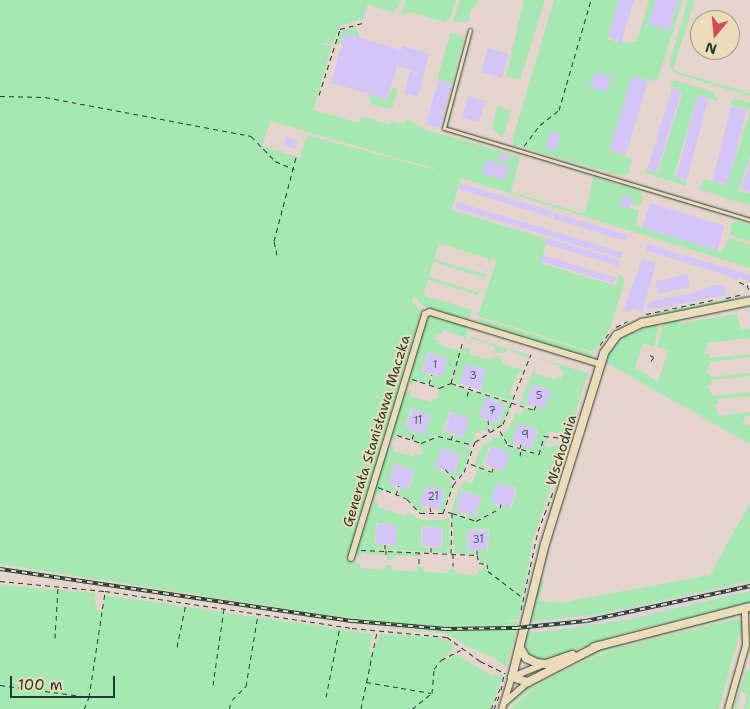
<!DOCTYPE html>
<meta charset="utf-8">
<style>
body{margin:0}
#map{position:relative;width:750px;height:709px;overflow:hidden;background:#e5d5cc;font-family:"Shantell Sans",sans-serif}
div>[style]{position:absolute}
.built>*{inset:0;background:#e0d0d9}
.green>*{inset:0;background:#a6e8b2}
.building>*{inset:0;background:#d3c5f7;transform-origin:0 0}
.path>*{height:1px;margin-top:-0.5px;transform-origin:0;background:repeating-linear-gradient(90deg,#1f3d34 0 5px,transparent 0 9px)}
.roads{filter:drop-shadow(0 0 1px #1f3d34) drop-shadow(0 0 1px #1f3d34)}
.service>*{height:3px;margin:-1.5px;padding:0 1.5px;transform-origin:1.5px;border-radius:1.5px;background:#eddcb9}
.minor>*{height:6px;margin:-3px;padding:0 3px;transform-origin:3px;border-radius:3px;background:#eddcb9}
.tertiary>*{height:8px;margin:-4px;padding:0 4px;transform-origin:4px;border-radius:4px;background:#eddcb9}
.rail>*{height:4px;margin-top:-2px;transform-origin:0;background:repeating-linear-gradient(90deg,#eddcb9 0 5.5px,#1f3d34 0 11px);box-sizing:border-box;border-block:1px solid #1f3d34}
span{translate:-50% -50%;white-space:nowrap;text-align:center;line-height:1.15;-webkit-text-stroke:4px #eddcb9;paint-order:stroke}
.number-label{font-size:11px;color:#4c5f65}
.number-label span{-webkit-text-stroke-width:0}
.street-label{font-size:14px;color:#1f3d34}
.north{position:absolute;left:690px;top:10px;width:50px;height:50px;box-sizing:border-box;background:#eddcb9;border:1px solid #9b9c84;border-radius:50%;rotate:197deg;font-size:14px;font-weight:700;line-height:20px;text-align:center;color:#1f3d34}
.north::after{content:'';display:block;margin:auto;width:18px;height:22px;background:#d1495b;clip-path:polygon(50% 0,100% 100%,50% 72%,0 100%)}
.scale{position:absolute;left:10px;top:676px;width:105px;height:22px;box-sizing:border-box;border:2px solid #1f3d34;border-top:0;padding-left:6px;font-size:15px;line-height:18px;white-space:nowrap;color:#1f3d34;-webkit-text-stroke:4px #eddcb9;paint-order:stroke}
</style>
<div id="map">
<div class="built">
<i style="clip-path:polygon(750px 581px,750px 591px,677px 609px,581px 628px,527px 634px,530px 622px,607px 613px)"></i>
</div>
<div class="green">
<i style="clip-path:polygon(evenodd,0 0,402px 0,393px 13px,368px 4px,363px 19px,340px 26px,332px 45px,323px 42px,324px 45px,332px 46px,313px 110px,359px 123px,361px 116px,390px 125px,392px 121px,403px 124px,407px 119px,424px 129px,520px 157px,511px 192px,585px 214px,593px 177px,640px 191px,643px 197px,640px 206px,631px 203px,633px 198px,623px 195px,619px 205px,639px 210px,636px 226px,722px 252px,729px 238px,750px 245px,750px 268px,461px 178px,452px 210px,547px 239px,541px 263px,616px 286px,619px 274px,625px 280px,610px 329px,594px 352px,478px 316px,497px 260px,492px 259px,488px 263px,489px 259px,439px 243px,434px 259px,484px 274px,486px 269px,487px 272px,482px 282px,483px 277px,433px 262px,429px 277px,478px 292px,481px 288px,476px 300px,477px 295px,428px 280px,423px 295px,472px 310px,474px 305px,469px 319px,423px 306px,414px 296px,412px 302px,420px 310px,420px 315px,347px 560px,360px 563px,360px 568px,385px 570px,386px 565px,392px 565px,392px 570px,417px 572px,417px 567px,424px 567px,424px 572px,449px 573px,449px 569px,455px 569px,456px 574px,477px 575px,478px 570px,482px 570px,483px 564px,489px 572px,487px 563px,480px 563px,478px 555px,478px 550px,488px 550px,489px 530px,468px 529px,466px 549px,473px 550px,475px 554px,454px 553px,452px 514px,476px 521px,501px 509px,502px 505px,512px 508px,517px 488px,497px 482px,491px 501px,499px 508px,476px 520px,466px 517px,467px 513px,476px 516px,482px 497px,462px 490px,456px 509px,464px 516px,451px 512px,460px 486px,468px 479px,467px 482px,472px 484px,478px 468px,492px 473px,494px 469px,504px 471px,509px 452px,489px 446px,483px 465px,491px 471px,474px 465px,481px 447px,501px 434px,507px 445px,520px 450px,520px 456px,523px 450px,539px 454px,545px 437px,548px 438px,545px 447px,565px 444px,533px 540px,519px 619px,508px 620px,509px 622px,518px 621px,518px 626px,436px 627px,353px 619px,0 564px,0 0,270px 121px,435px 169px,435px 170px,307px 135px,300px 158px,262px 146px,270px 121px)"></i>
<i style="clip-path:polygon(406px 0,456px 0,450px 19px,445px 22px,410px 12px,401px 16px)"></i>
<i style="clip-path:polygon(460px 0,480px 0,471px 9px,468px 22px,453px 22px)"></i>
<i style="clip-path:polygon(524px 0,545px 0,520px 80px,506px 76px)"></i>
<i style="clip-path:polygon(554px 0,619px 0,607px 39px,623px 43px,637px 41px,649px 0,656px 0,648px 24px,669px 31px,679px 0,683px 0,658px 78px,652px 81px,632px 76px,610px 150px,632px 159px,628px 174px,618px 175px,514px 145px,512px 141px)"></i>
<i style="clip-path:polygon(688px 0,695px 0,673px 70px,750px 93px,750px 96px,677px 74px,671px 69px,670px 61px)"></i>
<i style="clip-path:polygon(353px 27px,359px 32px,358px 37px,336px 45px,340px 32px)"></i>
<i style="clip-path:polygon(451px 32px,464px 38px,452px 84px,437px 79px)"></i>
<i style="clip-path:polygon(673px 80px,713px 92px,718px 101px,698px 95px,674px 176px,687px 182px,684px 186px,644px 172px,645px 168px,658px 172px,683px 91px,670px 86px)"></i>
<i style="clip-path:polygon(392px 87px,398px 89px,392px 109px,371px 104px,368px 94px,387px 100px)"></i>
<i style="clip-path:polygon(734px 98px,750px 103px,750px 154px,739px 191px,750px 194px,750px 206px,699px 189px,704px 179px,727px 186px,750px 110px,730px 104px)"></i>
<i style="clip-path:polygon(497px 106px,511px 111px,504px 135px,500px 136px,492px 128px)"></i>
<i style="clip-path:polygon(736px 221px,750px 224px,750px 242px,730px 235px,731px 224px)"></i>
<i style="clip-path:polygon(731px 299px,731px 301px,659px 314px,618px 328px,661px 312px)"></i>
<i style="clip-path:polygon(736px 309px,741px 330px,750px 328px,750px 338px,708px 343px,704px 354px,709px 354px,709px 358px,750px 354px,750px 357px,710px 362px,706px 373px,710px 373px,711px 377px,750px 373px,750px 376px,711px 380px,712px 385px,707px 386px,713px 396px,750px 392px,750px 396px,718px 399px,718px 404px,714px 405px,720px 416px,750px 412px,750px 416px,744px 417px,745px 421px,740px 422px,750px 426px,750px 444px,605px 362px,618px 339px,655px 323px,658px 329px,654px 347px,643px 343px,635px 368px,658px 382px,668px 351px,657px 347px,664px 322px,677px 318px,678px 324px,737px 314px)"></i>
<i style="clip-path:polygon(434px 316px,465px 326px,468px 330px,465px 341px,464px 337px,443px 330px,442px 334px,437px 333px,435px 339px,440px 341px,439px 345px,460px 351px,450px 383px,439px 387px,430px 385px,433px 375px,442px 377px,448px 358px,428px 352px,421px 371px,430px 376px,428px 384px,413px 380px,413px 386px,408px 380px,426px 320px)"></i>
<i style="clip-path:polygon(478px 318px,580px 349px,594px 354px,590px 357px,481px 324px)"></i>
<i style="clip-path:polygon(471px 337px,528px 355px,528px 359px,507px 349px,505px 353px,497px 353px,494px 346px,473px 339px,471px 344px)"></i>
<i style="clip-path:polygon(462px 347px,470px 349px,469px 354px,490px 360px,496px 355px,503px 360px,502px 364px,523px 370px,525px 367px,523px 374px,519px 372px,509px 394px,514px 396px,512px 401px,481px 391px,485px 369px,466px 364px,460px 384px,452px 382px)"></i>
<i style="clip-path:polygon(539px 358px,588px 373px,569px 435px,550px 431px,548px 437px,544px 436px,538px 453px,522px 448px,523px 445px,532px 448px,538px 429px,518px 423px,512px 442px,518px 446px,509px 444px,502px 434px,509px 428px,516px 413px,521px 415px,524px 408px,535px 411px,536px 406px,545px 408px,551px 390px,532px 384px,526px 402px,531px 406px,519px 404px,534px 369px,536px 369px,535px 374px,556px 380px,557px 377px,562px 378px,564px 371px,559px 369px,560px 366px,540px 359px,538px 363px)"></i>
<i style="clip-path:polygon(450px 384px,468px 390px,467px 396px,470px 390px,512px 403px,502px 425px,491px 431px,491px 421px,499px 423px,505px 404px,485px 398px,480px 417px,487px 421px,488px 433px,483px 429px,474px 434px,477px 439px,473px 437px,473px 444px,454px 440px,455px 435px,464px 437px,469px 418px,449px 412px,443px 431px,452px 434px,450px 439px,438px 435px,421px 442px,413px 440px,416px 431px,425px 434px,431px 415px,411px 408px,405px 427px,414px 430px,411px 439px,396px 434px,396px 441px,393px 440px,391px 435px,405px 392px,411px 391px,410px 396px,431px 402px,433px 398px,437px 399px,439px 389px)"></i>
<i style="clip-path:polygon(438px 437px,468px 444px,467px 448px,471px 450px,463px 472px,454px 479px,445px 472px,455px 473px,461px 454px,441px 448px,435px 467px,451px 478px,448px 481px,453px 484px,443px 512px,439px 511px,446px 491px,426px 485px,420px 504px,428px 513px,419px 512px,407px 498px,398px 495px,401px 487px,409px 489px,415px 470px,394px 463px,389px 482px,396px 488px,394px 494px,380px 487px,384px 492px,376px 495px,374px 491px,388px 448px,394px 446px,393px 451px,414px 457px,415px 454px,421px 455px,423px 448px,418px 446px,419px 443px)"></i>
<i style="clip-path:polygon(374px 501px,378px 502px,377px 507px,406px 516px,408px 512px,421px 520px,445px 520px,449px 517px,450px 553px,432px 552px,432px 547px,442px 548px,443px 528px,422px 526px,420px 547px,427px 547px,429px 552px,386px 549px,386px 545px,396px 545px,397px 525px,376px 523px,375px 544px,381px 544px,384px 549px,361px 551px,385px 551px,385px 555px,361px 553px,360px 558px,358px 557px,356px 551px)"></i>
<i style="clip-path:polygon(750px 503px,750px 581px,607px 613px,530px 622px,539px 581px,544px 581px,538px 601px,560px 603px,710px 575px)"></i>
<i style="clip-path:polygon(387px 551px,418px 553px,418px 557px,393px 555px,392px 560px,387px 560px)"></i>
<i style="clip-path:polygon(0 585px,95px 593px,96px 610px,102px 611px,106px 595px,373px 634px,369px 651px,372px 653px,380px 634px,435px 637px,452px 642px,453px 650px,443px 658px,445px 660px,456px 654px,492px 676px,504px 674px,490px 709px,0 709px)"></i>
<i style="clip-path:polygon(750px 591px,750px 603px,616px 635px,554px 657px,537px 659px,529px 657px,525px 650px,527px 634px,632px 619px)"></i>
<i style="clip-path:polygon(734px 615px,738px 616px,628px 643px,581px 660px,542px 680px,505px 709px,525px 687px,580px 657px,619px 643px)"></i>
<i style="clip-path:polygon(736px 619px,744px 623px,743px 634px,739px 635px,719px 709px,511px 709px,537px 685px,581px 662px,621px 647px)"></i>
<i style="clip-path:polygon(378px 627px,425px 630px,517px 630px,506px 667px,493px 657px,468px 647px,448px 634px)"></i>
<i style="clip-path:polygon(746px 670px,750px 670px,750px 701px,748px 709px,744px 709px,747px 695px,741px 691px,737px 709px,734px 709px)"></i>
</div>
<div class="building">
<i style="clip-path:polygon(619px 0,634px 0,621px 43px,608px 36px)"></i>
<i style="clip-path:polygon(656px 0,679px 0,669px 31px,648px 24px)"></i>
<i style="clip-path:polygon(345px 33px,401px 50px,403px 46px,429px 54px,418px 97px,404px 93px,410px 72px,415px 71px,397px 66px,387px 99px,331px 83px)"></i>
<i style="left:488px;top:48px;width:22px;height:25px;rotate:16deg"></i>
<i style="left:595px;top:72px;width:17px;height:16px;rotate:17deg"></i>
<i style="left:632px;top:76px;width:17px;height:77px;rotate:17deg"></i>
<i style="left:439px;top:80px;width:14px;height:46px;rotate:17deg"></i>
<i style="left:672px;top:88px;width:10px;height:85px;rotate:17deg"></i>
<i style="left:698px;top:95px;width:11px;height:85px;rotate:15deg"></i>
<i style="left:468px;top:96px;width:18px;height:22px;rotate:16deg"></i>
<i style="left:731px;top:106px;width:16px;height:77px;rotate:14deg"></i>
<i style="left:550px;top:132px;width:11px;height:16px;rotate:15deg"></i>
<i style="left:286px;top:137px;width:12px;height:9px;rotate:14deg"></i>
<i style="left:500px;top:153px;width:10px;height:7px;rotate:17deg"></i>
<i style="left:486px;top:160px;width:24px;height:14px;rotate:17deg"></i>
<i style="clip-path:polygon(750px 160px,750px 192px,741px 190px)"></i>
<i style="left:460px;top:183px;width:98px;height:6px;rotate:17deg"></i>
<i style="clip-path:polygon(623px 195px,633px 198px,630px 209px,619px 205px)"></i>
<i style="left:457px;top:202px;width:173px;height:6px;rotate:17deg"></i>
<i style="left:650px;top:203px;width:78px;height:26px;rotate:17deg"></i>
<i style="left:555px;top:213px;width:76px;height:6px;rotate:17deg"></i>
<i style="left:547px;top:238px;width:76px;height:6px;rotate:17deg"></i>
<i style="clip-path:polygon(647px 244px,750px 275px,750px 282px,739px 277px,735px 281px,732px 277px,645px 250px)"></i>
<i style="left:542px;top:255px;width:77px;height:6px;rotate:17deg"></i>
<i style="clip-path:polygon(642px 259px,656px 263px,642px 313px,633px 307px,631px 312px,623px 311px)"></i>
<i style="left:687px;top:274px;width:13px;height:32px;rotate:77deg"></i>
<i style="clip-path:polygon(714px 285px,724px 285px,726px 295px,654px 309px,645px 307px,652px 301px,695px 293px)"></i>
<i style="left:428px;top:353px;width:20px;height:19px;rotate:15deg"></i>
<i style="left:466px;top:364px;width:21px;height:20px;rotate:17deg"></i>
<i style="left:532px;top:384px;width:20px;height:20px;rotate:18deg"></i>
<i style="left:485px;top:398px;width:20px;height:20px;rotate:18deg"></i>
<i style="left:412px;top:409px;width:20px;height:20px;rotate:18deg"></i>
<i style="left:450px;top:413px;width:20px;height:19px;rotate:15deg"></i>
<i style="left:518px;top:423px;width:20px;height:20px;rotate:18deg"></i>
<i style="left:490px;top:447px;width:20px;height:19px;rotate:15deg"></i>
<i style="left:441px;top:448px;width:20px;height:20px;rotate:18deg"></i>
<i style="left:395px;top:464px;width:20px;height:20px;rotate:18deg"></i>
<i style="left:497px;top:483px;width:20px;height:20px;rotate:18deg"></i>
<i style="left:426px;top:485px;width:20px;height:20px;rotate:18deg"></i>
<i style="left:462px;top:491px;width:20px;height:20px;rotate:18deg"></i>
<i style="left:377px;top:524px;width:20px;height:20px;rotate:3deg"></i>
<i style="left:423px;top:527px;width:19px;height:19px;rotate:3deg"></i>
<i style="left:468px;top:530px;width:20px;height:19px;rotate:3deg"></i>
</div>
<div class="path">
<i style="left:319px;top:95px;width:69px;rotate:-72.3deg"></i>
<i style="left:340px;top:29px;width:27px;rotate:-15deg"></i>
<i style="left:0;top:96px;width:45px;rotate:1.3deg"></i>
<i style="left:45px;top:97px;width:210px;rotate:10.7deg"></i>
<i style="left:251px;top:136px;width:35px;rotate:46deg"></i>
<i style="left:275px;top:161px;width:21px;rotate:23deg"></i>
<i style="left:524px;top:146px;width:26px;rotate:-53deg"></i>
<i style="left:540px;top:125px;width:24px;rotate:-38deg"></i>
<i style="left:559px;top:110px;width:115px;rotate:-73.8deg"></i>
<i style="left:277px;top:255px;width:14px;rotate:-102deg"></i>
<i style="left:274px;top:241px;width:87px;rotate:-75.3deg"></i>
<i style="left:739px;top:282px;width:9px;rotate:21deg"></i>
<i style="left:747px;top:285px;width:8px;rotate:67deg"></i>
<i style="left:726px;top:298px;width:18px;rotate:-13deg"></i>
<i style="left:646px;top:314px;width:68px;rotate:-11.8deg"></i>
<i style="left:616px;top:327px;width:13px;rotate:-27deg"></i>
<i style="left:600px;top:345px;width:15px;rotate:-53deg"></i>
<i style="left:650px;top:355px;width:4px;rotate:27deg"></i>
<i style="left:654px;top:357px;width:5px;rotate:127deg"></i>
<i style="left:412px;top:379px;width:28px;rotate:18deg"></i>
<i style="left:439px;top:388px;width:13px;rotate:-23deg"></i>
<i style="left:451px;top:383px;width:87px;rotate:18deg"></i>
<i style="left:534px;top:410px;width:5px;rotate:-68deg"></i>
<i style="left:451px;top:383px;width:41px;rotate:-74.2deg"></i>
<i style="left:429px;top:384px;width:10px;rotate:-73deg"></i>
<i style="left:467px;top:396px;width:10px;rotate:-73deg"></i>
<i style="left:488px;top:420px;width:12px;rotate:85deg"></i>
<i style="left:500px;top:431px;width:16px;rotate:60deg"></i>
<i style="left:508px;top:445px;width:12px;rotate:14deg"></i>
<i style="left:520px;top:448px;width:4px;rotate:-76deg"></i>
<i style="left:397px;top:435px;width:25px;rotate:18deg"></i>
<i style="left:421px;top:443px;width:18px;rotate:-22deg"></i>
<i style="left:438px;top:436px;width:37px;rotate:14deg"></i>
<i style="left:412px;top:439px;width:9px;rotate:-72deg"></i>
<i style="left:451px;top:440px;width:6px;rotate:-72deg"></i>
<i style="left:521px;top:449px;width:19px;rotate:16deg"></i>
<i style="left:539px;top:454px;width:19px;rotate:-74deg"></i>
<i style="left:544px;top:436px;width:20px;rotate:6deg"></i>
<i style="left:520px;top:456px;width:6px;rotate:-81deg"></i>
<i style="left:471px;top:464px;width:22px;rotate:21deg"></i>
<i style="left:492px;top:472px;width:4px;rotate:-76deg"></i>
<i style="left:445px;top:469px;width:15px;rotate:48deg"></i>
<i style="left:378px;top:487px;width:31px;rotate:22deg"></i>
<i style="left:407px;top:499px;width:19px;rotate:47deg"></i>
<i style="left:420px;top:513px;width:23px"></i>
<i style="left:443px;top:513px;width:30px;rotate:-70deg"></i>
<i style="left:453px;top:485px;width:17px;rotate:-50deg"></i>
<i style="left:464px;top:472px;width:32px;rotate:-70deg"></i>
<i style="left:475px;top:442px;width:33px;rotate:-33deg"></i>
<i style="left:503px;top:424px;width:75px;rotate:-68.2deg"></i>
<i style="left:396px;top:495px;width:10px;rotate:-73deg"></i>
<i style="left:430px;top:507px;width:6px;rotate:81deg"></i>
<i style="left:448px;top:512px;width:4px;rotate:14deg"></i>
<i style="left:452px;top:513px;width:40px;rotate:91.4deg"></i>
<i style="left:452px;top:513px;width:25px;rotate:18deg"></i>
<i style="left:476px;top:521px;width:27px;rotate:-28deg"></i>
<i style="left:500px;top:508px;width:4px;rotate:-76deg"></i>
<i style="left:385px;top:549px;width:5px;rotate:-90deg"></i>
<i style="left:361px;top:550px;width:116px;rotate:2.5deg"></i>
<i style="left:477px;top:555px;width:8px;rotate:76deg"></i>
<i style="left:479px;top:563px;width:8px;rotate:7deg"></i>
<i style="left:487px;top:564px;width:7px;rotate:82deg"></i>
<i style="left:488px;top:571px;width:43px;rotate:37.4deg"></i>
<i style="left:431px;top:552px;width:5px;rotate:-90deg"></i>
<i style="left:453px;top:554px;width:12px;rotate:90deg"></i>
<i style="left:386px;top:555px;width:5px;rotate:-90deg"></i>
<i style="left:477px;top:555px;width:5px;rotate:-90deg"></i>
<i style="left:419px;top:564px;width:12px;rotate:-90deg"></i>
<i style="left:0;top:581px;width:105px;rotate:5.4deg"></i>
<i style="left:105px;top:591px;width:250px;rotate:8.5deg"></i>
<i style="left:352px;top:628px;width:95px;rotate:5.4deg"></i>
<i style="left:447px;top:637px;width:41px;rotate:36deg"></i>
<i style="left:480px;top:661px;width:28px;rotate:26deg"></i>
<i style="left:521px;top:610px;width:81px;rotate:-77.9deg"></i>
<i style="left:538px;top:531px;width:42px;rotate:-69deg"></i>
<i style="left:55px;top:638px;width:50px;rotate:-86.6deg"></i>
<i style="left:177px;top:647px;width:45px;rotate:-78.4deg"></i>
<i style="left:366px;top:682px;width:66px;rotate:9.6deg"></i>
<i style="left:0;top:685px;width:90px;rotate:7.7deg"></i>
<i style="left:213px;top:685px;width:77px;rotate:-81.8deg"></i>
<i style="left:501px;top:690px;width:15px;rotate:-79deg"></i>
<i style="left:326px;top:697px;width:72px;rotate:-78.8deg"></i>
<i style="left:84px;top:709px;width:13px;rotate:-67deg"></i>
<i style="left:89px;top:697px;width:106px;rotate:-81.3deg"></i>
<i style="left:229px;top:709px;width:9px;rotate:-72deg"></i>
<i style="left:232px;top:700px;width:20px;rotate:-45deg"></i>
<i style="left:246px;top:686px;width:73px;rotate:-80.5deg"></i>
<i style="left:361px;top:709px;width:79px;rotate:-78.3deg"></i>
<i style="left:412px;top:709px;width:26px;rotate:-39deg"></i>
<i style="left:432px;top:693px;width:24px;rotate:-85deg"></i>
<i style="left:434px;top:669px;width:11px;rotate:-52deg"></i>
<i style="left:441px;top:660px;width:22px;rotate:-27deg"></i>
<i style="left:491px;top:709px;width:22px;rotate:-66deg"></i>
<i style="left:494px;top:709px;width:14px;rotate:-69deg"></i>
</div>
<div class="roads">
<div class="service">
<i style="left:470px;top:30px;width:101px;rotate:104.9deg"></i>
<i style="left:444px;top:128px;width:320px;rotate:16.7deg"></i>
</div>
<div class="minor">
<i style="left:351px;top:558px;width:255px;rotate:-73.1deg"></i>
<i style="left:425px;top:314px;width:5px;rotate:-22deg"></i>
<i style="left:430px;top:312px;width:178px;rotate:17deg"></i>
<i style="left:504px;top:703px;width:32px;rotate:-41deg"></i>
<i style="left:502px;top:709px;width:34px;rotate:-73deg"></i>
<i style="left:512px;top:677px;width:35px;rotate:-22deg"></i>
<i style="left:728px;top:709px;width:66px;rotate:-74.3deg"></i>
<i style="left:746px;top:645px;width:37px;rotate:-92deg"></i>
</div>
<div class="tertiary">
<i style="left:598px;top:646px;width:79px;rotate:152.8deg"></i>
<i style="left:528px;top:682px;width:17px;rotate:-163deg"></i>
<i style="left:512px;top:677px;width:137px;rotate:-76.1deg"></i>
<i style="left:545px;top:544px;width:200px;rotate:-72.8deg"></i>
<i style="left:604px;top:353px;width:22px;rotate:-54deg"></i>
<i style="left:617px;top:335px;width:28px;rotate:-26deg"></i>
<i style="left:642px;top:323px;width:110px;rotate:-11.5deg"></i>
<i style="left:594px;top:647px;width:161px;rotate:-14.4deg"></i>
<i style="left:520px;top:648px;width:12px;rotate:59deg"></i>
<i style="left:526px;top:658px;width:12px;rotate:24deg"></i>
<i style="left:537px;top:663px;width:9px;rotate:6deg"></i>
<i style="left:546px;top:664px;width:28px;rotate:-19deg"></i>
</div>
</div>
<div class="rail">
<i style="left:0;top:569px;width:357px;rotate:8.4deg"></i>
<i style="left:353px;top:621px;width:93px;rotate:4.9deg"></i>
<i style="left:446px;top:629px;width:70px;rotate:-0.8deg"></i>
<i style="left:516px;top:628px;width:70px;rotate:-5.7deg"></i>
<i style="left:586px;top:621px;width:168px;rotate:-12deg"></i>
</div>
<div class="number-label">
<span style="left:435px;top:365px">1</span>
<span style="left:473px;top:376px">3</span>
<span style="left:539px;top:396px">5</span>
<span style="left:492px;top:411px">7</span>
<span style="left:418px;top:421px">11</span>
<span style="left:525px;top:435px">9</span>
<span style="left:433px;top:497px">21</span>
<span style="left:478px;top:540px">31</span>
</div>
<div class="street-label">
<span style="left:376px;top:431px;rotate:-73deg">Generała Stanisława Maczka</span>
<span style="left:561px;top:450px;rotate:-73deg">Wschodnia</span>
</div>
<div class="north">N</div>
<div class="scale">100 m</div>
</div>
